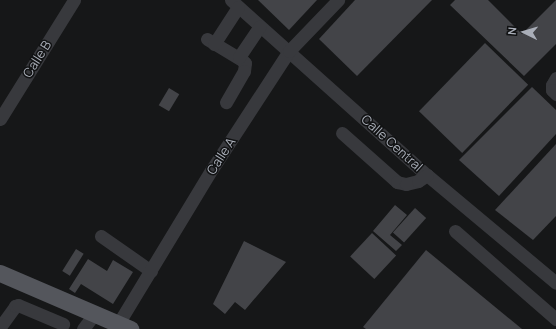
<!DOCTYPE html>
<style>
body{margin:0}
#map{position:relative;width:556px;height:329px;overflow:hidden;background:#161718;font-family:Manrope,sans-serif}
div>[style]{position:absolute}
.building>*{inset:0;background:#434448;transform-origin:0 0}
.minor>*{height:13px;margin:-6.5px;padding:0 6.5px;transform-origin:6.5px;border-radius:6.5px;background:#38393d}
.major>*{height:17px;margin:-8.5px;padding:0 8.5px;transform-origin:8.5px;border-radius:8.5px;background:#54565c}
span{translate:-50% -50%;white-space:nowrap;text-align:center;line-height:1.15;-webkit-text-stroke:3px #111213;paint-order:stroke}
.street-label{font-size:13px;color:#a9aeb8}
.north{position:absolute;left:504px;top:12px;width:40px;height:40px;-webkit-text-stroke:3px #111213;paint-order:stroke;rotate:275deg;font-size:11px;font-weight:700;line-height:16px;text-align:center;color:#a9aeb8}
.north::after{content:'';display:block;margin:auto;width:14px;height:18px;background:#a9aeb8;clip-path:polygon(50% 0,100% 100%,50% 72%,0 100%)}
</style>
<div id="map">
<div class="building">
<i style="clip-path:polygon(258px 0,317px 0,289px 30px)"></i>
<i style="clip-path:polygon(355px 0,432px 0,357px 76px,319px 39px)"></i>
<i style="clip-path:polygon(455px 0,488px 0,522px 34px,556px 0,556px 44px,524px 76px,450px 5px)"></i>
<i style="left:485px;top:43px;width:60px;height:95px;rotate:44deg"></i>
<i style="clip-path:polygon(532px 87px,556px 110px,556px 134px,499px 196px,459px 160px)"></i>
<i style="left:169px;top:88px;width:12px;height:20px;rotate:31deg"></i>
<i style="clip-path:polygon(556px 144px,556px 216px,533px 240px,495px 210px)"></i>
<i style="clip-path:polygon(395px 205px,407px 215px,390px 235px,402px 245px,396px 251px,373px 231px)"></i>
<i style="left:415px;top:208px;width:15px;height:33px;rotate:42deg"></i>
<i style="left:372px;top:233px;width:33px;height:32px;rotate:43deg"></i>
<i style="clip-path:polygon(244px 241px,286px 262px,245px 310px,235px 302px,225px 314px,213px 304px)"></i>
<i style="left:76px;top:249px;width:9px;height:26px;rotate:32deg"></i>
<i style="clip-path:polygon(426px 250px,522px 329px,366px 329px,363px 327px)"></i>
<i style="clip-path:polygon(88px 259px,107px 271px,113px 260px,133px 272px,113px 304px,81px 284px,75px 293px,69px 289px)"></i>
</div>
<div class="minor">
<i style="left:231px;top:0;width:263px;rotate:41.8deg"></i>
<i style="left:427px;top:175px;width:168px;rotate:39.9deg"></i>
<i style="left:207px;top:39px;width:41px;rotate:31deg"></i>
<i style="left:242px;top:60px;width:4px;rotate:45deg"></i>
<i style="left:245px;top:63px;width:8px;rotate:97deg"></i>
<i style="left:244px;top:71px;width:36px;rotate:120deg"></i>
<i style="left:214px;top:44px;width:44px;rotate:-57deg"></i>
<i style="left:239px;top:57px;width:37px;rotate:-56deg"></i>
<i style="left:556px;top:78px;width:8px;rotate:120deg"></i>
<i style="left:552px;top:85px;width:5px;rotate:90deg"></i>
<i style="left:552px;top:90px;width:6px;rotate:45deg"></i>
<i style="left:0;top:119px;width:140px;rotate:-58.1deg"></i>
<i style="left:342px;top:133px;width:74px;rotate:41.7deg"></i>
<i style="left:397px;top:182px;width:9px;rotate:13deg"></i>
<i style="left:406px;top:184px;width:12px;rotate:-14deg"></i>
<i style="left:418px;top:181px;width:11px;rotate:-34deg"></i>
<i style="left:455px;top:231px;width:134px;rotate:41.1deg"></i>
<i style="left:101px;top:236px;width:61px;rotate:35deg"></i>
<i style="left:118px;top:324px;width:181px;rotate:-58.8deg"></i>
<i style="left:212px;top:169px;width:141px;rotate:-56.9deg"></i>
<i style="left:289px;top:51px;width:71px;rotate:-46.1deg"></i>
<i style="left:0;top:327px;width:26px;rotate:-54deg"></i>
<i style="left:15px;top:306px;width:3px;rotate:-18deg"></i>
<i style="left:18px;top:305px;width:49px;rotate:22.9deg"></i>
<i style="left:83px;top:329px;width:20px;rotate:-53deg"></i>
</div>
<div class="major">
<i style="left:0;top:273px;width:142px;rotate:23.3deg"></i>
</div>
<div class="street-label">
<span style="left:37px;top:59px;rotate:-58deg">Calle B</span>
<span style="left:392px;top:143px;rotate:42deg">Calle Central</span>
<span style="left:221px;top:156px;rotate:-57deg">Calle A</span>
</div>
<div class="north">N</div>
</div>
